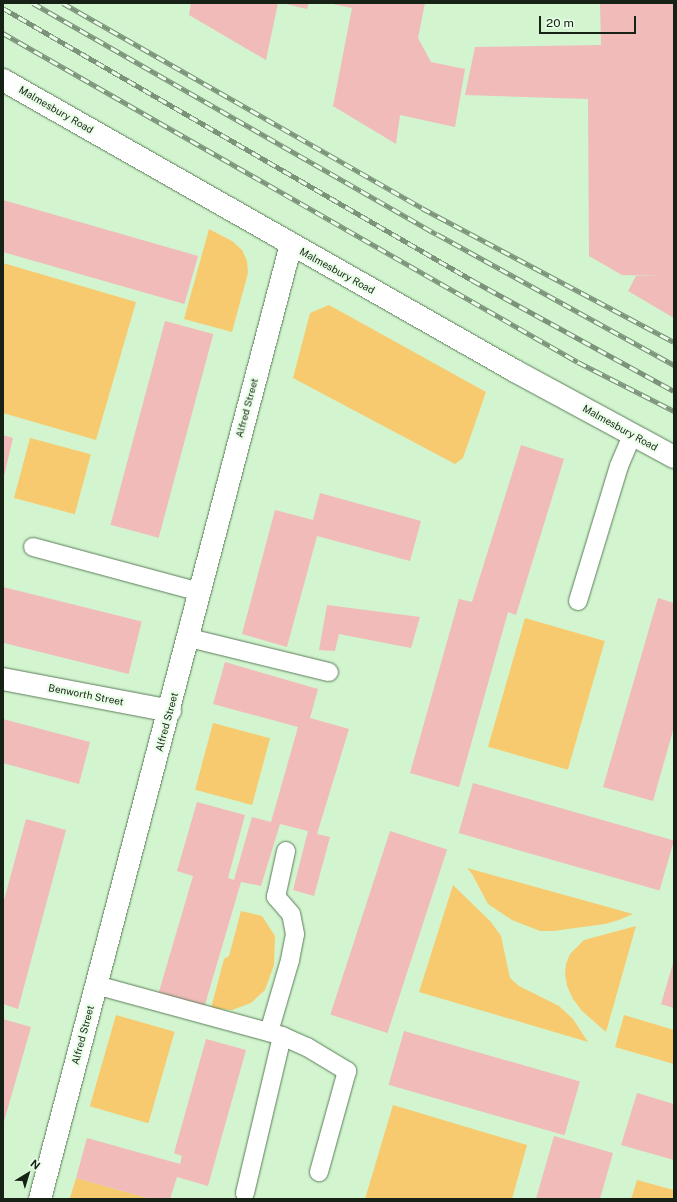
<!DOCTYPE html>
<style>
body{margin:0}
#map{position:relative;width:677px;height:1202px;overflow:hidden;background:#d2f5cf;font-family:"Public Sans",sans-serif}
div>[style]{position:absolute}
.green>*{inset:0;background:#f8ca6f;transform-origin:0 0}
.building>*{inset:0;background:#f0bbb8;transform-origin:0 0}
.roads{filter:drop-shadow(0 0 1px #5d7c5a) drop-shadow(0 0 1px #5d7c5a)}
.lane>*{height:18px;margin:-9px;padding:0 9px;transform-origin:9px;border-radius:9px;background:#fff}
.street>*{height:22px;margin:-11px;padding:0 11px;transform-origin:11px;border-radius:11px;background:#fff}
.rail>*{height:4.5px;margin-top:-2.25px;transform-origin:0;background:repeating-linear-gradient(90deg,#e9fee7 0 9px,#7b9379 0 18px);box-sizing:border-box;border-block:1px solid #7b9379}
span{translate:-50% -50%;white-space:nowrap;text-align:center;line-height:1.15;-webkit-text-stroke:4px #e9fee7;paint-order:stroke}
.street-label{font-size:10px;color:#162215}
.frame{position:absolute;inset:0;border:4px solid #162215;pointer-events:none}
.north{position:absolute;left:8px;top:1154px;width:40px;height:40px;-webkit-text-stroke:3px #e9fee7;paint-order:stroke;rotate:38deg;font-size:11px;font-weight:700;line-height:16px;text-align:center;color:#162215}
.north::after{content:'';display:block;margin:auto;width:14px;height:18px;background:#162215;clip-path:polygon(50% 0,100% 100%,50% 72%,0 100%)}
.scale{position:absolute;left:539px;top:16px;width:97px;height:18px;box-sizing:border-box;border:2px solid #162215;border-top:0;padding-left:5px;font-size:12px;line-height:14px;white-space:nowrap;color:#162215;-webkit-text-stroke:3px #e9fee7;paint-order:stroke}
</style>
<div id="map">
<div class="green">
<i style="clip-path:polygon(209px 229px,232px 241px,242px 250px,247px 261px,248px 273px,232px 332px,184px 319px)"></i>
<i style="clip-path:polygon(3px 263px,136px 302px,96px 440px,3px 413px)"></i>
<i style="clip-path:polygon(329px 305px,486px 392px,463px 458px,455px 464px,293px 378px,310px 313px)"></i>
<i style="left:30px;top:438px;width:63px;height:62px;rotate:15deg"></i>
<i style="left:525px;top:618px;width:83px;height:134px;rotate:16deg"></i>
<i style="left:213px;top:723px;width:59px;height:69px;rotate:15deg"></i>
<i style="clip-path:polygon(467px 868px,633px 914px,619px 920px,605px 924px,553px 931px,540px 931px,512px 920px,488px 904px,472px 874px)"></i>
<i style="clip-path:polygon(453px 885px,491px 922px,501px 936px,510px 978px,519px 986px,559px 1006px,573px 1019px,588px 1042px,419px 992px)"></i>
<i style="clip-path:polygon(241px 911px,262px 916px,275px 936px,274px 965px,265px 990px,251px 1003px,232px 1010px,211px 1008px,224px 959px,229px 956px)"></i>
<i style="clip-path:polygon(636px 926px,606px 1032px,582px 1011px,573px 999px,567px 986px,565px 974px,566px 964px,570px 954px,584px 940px)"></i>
<i style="left:116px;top:1015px;width:61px;height:95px;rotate:16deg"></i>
<i style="clip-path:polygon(624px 1015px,674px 1030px,674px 1064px,615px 1047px)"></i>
<i style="clip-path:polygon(393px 1105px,527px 1145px,512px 1199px,365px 1199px)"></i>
<i style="clip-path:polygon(76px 1178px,151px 1199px,73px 1199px,70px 1198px)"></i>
<i style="clip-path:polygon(637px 1180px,674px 1190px,674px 1199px,631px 1199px)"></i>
</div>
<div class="building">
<i style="clip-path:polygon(191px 3px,278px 3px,266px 60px,189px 15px)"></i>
<i style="clip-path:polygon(282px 3px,309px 3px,307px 9px)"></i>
<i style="clip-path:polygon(328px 3px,425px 3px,418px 38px,431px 62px,465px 69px,455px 127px,400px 115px,396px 144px,333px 106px,352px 8px)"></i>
<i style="clip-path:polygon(600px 3px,674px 3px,674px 318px,628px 291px,636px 276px,663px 276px,622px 275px,589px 256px,588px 99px,465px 95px,475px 47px,601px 45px)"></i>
<i style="left:3px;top:200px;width:203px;height:50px;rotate:16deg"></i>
<i style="left:165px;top:321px;width:50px;height:211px;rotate:15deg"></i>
<i style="clip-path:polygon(3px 435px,13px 438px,4px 476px,3px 476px)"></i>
<i style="clip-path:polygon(521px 445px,564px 459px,516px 615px,508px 612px,459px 787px,410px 773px,459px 599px,472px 602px)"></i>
<i style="clip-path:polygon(320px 493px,421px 521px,410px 561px,317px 536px,287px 647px,242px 634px,275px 510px,313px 520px)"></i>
<i style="left:3px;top:587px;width:143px;height:54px;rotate:14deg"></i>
<i style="clip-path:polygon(658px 598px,674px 603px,674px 727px,653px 801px,603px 787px)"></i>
<i style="clip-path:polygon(327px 605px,420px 617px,411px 648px,339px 634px,335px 651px,319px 650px)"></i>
<i style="clip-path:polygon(225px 662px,318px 689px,310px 718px,349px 729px,317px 834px,330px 837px,314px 896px,293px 890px,308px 831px,280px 824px,261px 886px,241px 882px,204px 1008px,158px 995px,193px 876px,177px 871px,197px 802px,245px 815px,228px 878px,234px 880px,252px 817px,271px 822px,298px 727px,213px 704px)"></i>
<i style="clip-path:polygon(3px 719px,90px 742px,79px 784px,3px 763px)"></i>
<i style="left:473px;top:783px;width:209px;height:52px;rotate:16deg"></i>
<i style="clip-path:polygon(26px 819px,66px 830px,18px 1009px,3px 1004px,3px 904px)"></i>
<i style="left:390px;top:831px;width:60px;height:193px;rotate:18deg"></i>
<i style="clip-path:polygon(674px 960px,674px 1008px,661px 1004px)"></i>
<i style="clip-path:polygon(3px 1019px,31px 1027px,3px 1125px)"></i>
<i style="left:404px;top:1031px;width:183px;height:56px;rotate:16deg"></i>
<i style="clip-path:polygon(206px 1039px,246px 1050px,208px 1186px,177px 1177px,170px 1199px,151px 1199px,76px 1178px,87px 1138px,180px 1164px,182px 1156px,174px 1153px)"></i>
<i style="clip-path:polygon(637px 1093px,674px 1104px,674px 1160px,621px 1145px)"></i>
<i style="clip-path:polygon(554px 1136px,613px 1153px,600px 1199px,536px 1199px)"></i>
</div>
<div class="roads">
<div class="lane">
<i style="left:33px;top:547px;width:173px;rotate:15.1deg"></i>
<i style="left:578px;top:601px;width:141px;rotate:-73.1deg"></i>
<i style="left:619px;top:466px;width:34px;rotate:-67deg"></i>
<i style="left:189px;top:638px;width:144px;rotate:13.7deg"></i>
<i style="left:96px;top:985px;width:193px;rotate:15.3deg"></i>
<i style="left:282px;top:1036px;width:27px;rotate:24deg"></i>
<i style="left:307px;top:1047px;width:47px;rotate:31deg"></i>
<i style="left:347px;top:1071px;width:105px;rotate:105.5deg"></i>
<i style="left:269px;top:1032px;width:75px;rotate:-73.7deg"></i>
<i style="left:290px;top:960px;width:26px;rotate:-79deg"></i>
<i style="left:295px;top:934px;width:20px;rotate:-101deg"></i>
<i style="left:291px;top:914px;width:23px;rotate:-131deg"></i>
<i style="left:276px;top:897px;width:47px;rotate:-77.7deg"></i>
<i style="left:245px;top:1193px;width:161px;rotate:-76.7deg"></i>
</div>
<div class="street">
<i style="left:3px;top:80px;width:589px;rotate:29.61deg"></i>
<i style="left:515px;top:371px;width:181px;rotate:28.4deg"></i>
<i style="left:3px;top:679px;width:170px;rotate:10.8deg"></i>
<i style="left:40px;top:1199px;width:987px;rotate:-75.27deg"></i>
</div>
</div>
<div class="rail">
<i style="left:33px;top:3px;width:465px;rotate:29.8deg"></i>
<i style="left:437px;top:234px;width:271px;rotate:28.9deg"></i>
<i style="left:63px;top:3px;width:413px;rotate:29.7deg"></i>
<i style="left:422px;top:208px;width:285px;rotate:28deg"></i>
<i style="left:3px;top:8px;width:542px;rotate:30.11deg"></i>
<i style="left:472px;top:280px;width:230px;rotate:28.8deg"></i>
<i style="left:3px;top:33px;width:662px;rotate:29.78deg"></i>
<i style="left:578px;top:362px;width:108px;rotate:27deg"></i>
</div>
<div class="street-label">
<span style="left:56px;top:110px;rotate:30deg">Malmesbury Road</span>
<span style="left:337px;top:271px;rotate:29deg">Malmesbury Road</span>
<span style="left:247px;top:408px;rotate:-75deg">Alfred Street</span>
<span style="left:620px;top:428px;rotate:29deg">Malmesbury Road</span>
<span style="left:86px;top:695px;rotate:11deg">Benworth Street</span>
<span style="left:167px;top:722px;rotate:-75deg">Alfred Street</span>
<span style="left:83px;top:1035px;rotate:-75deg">Alfred Street</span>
</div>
<div class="frame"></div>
<div class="north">N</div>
<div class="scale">20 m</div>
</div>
